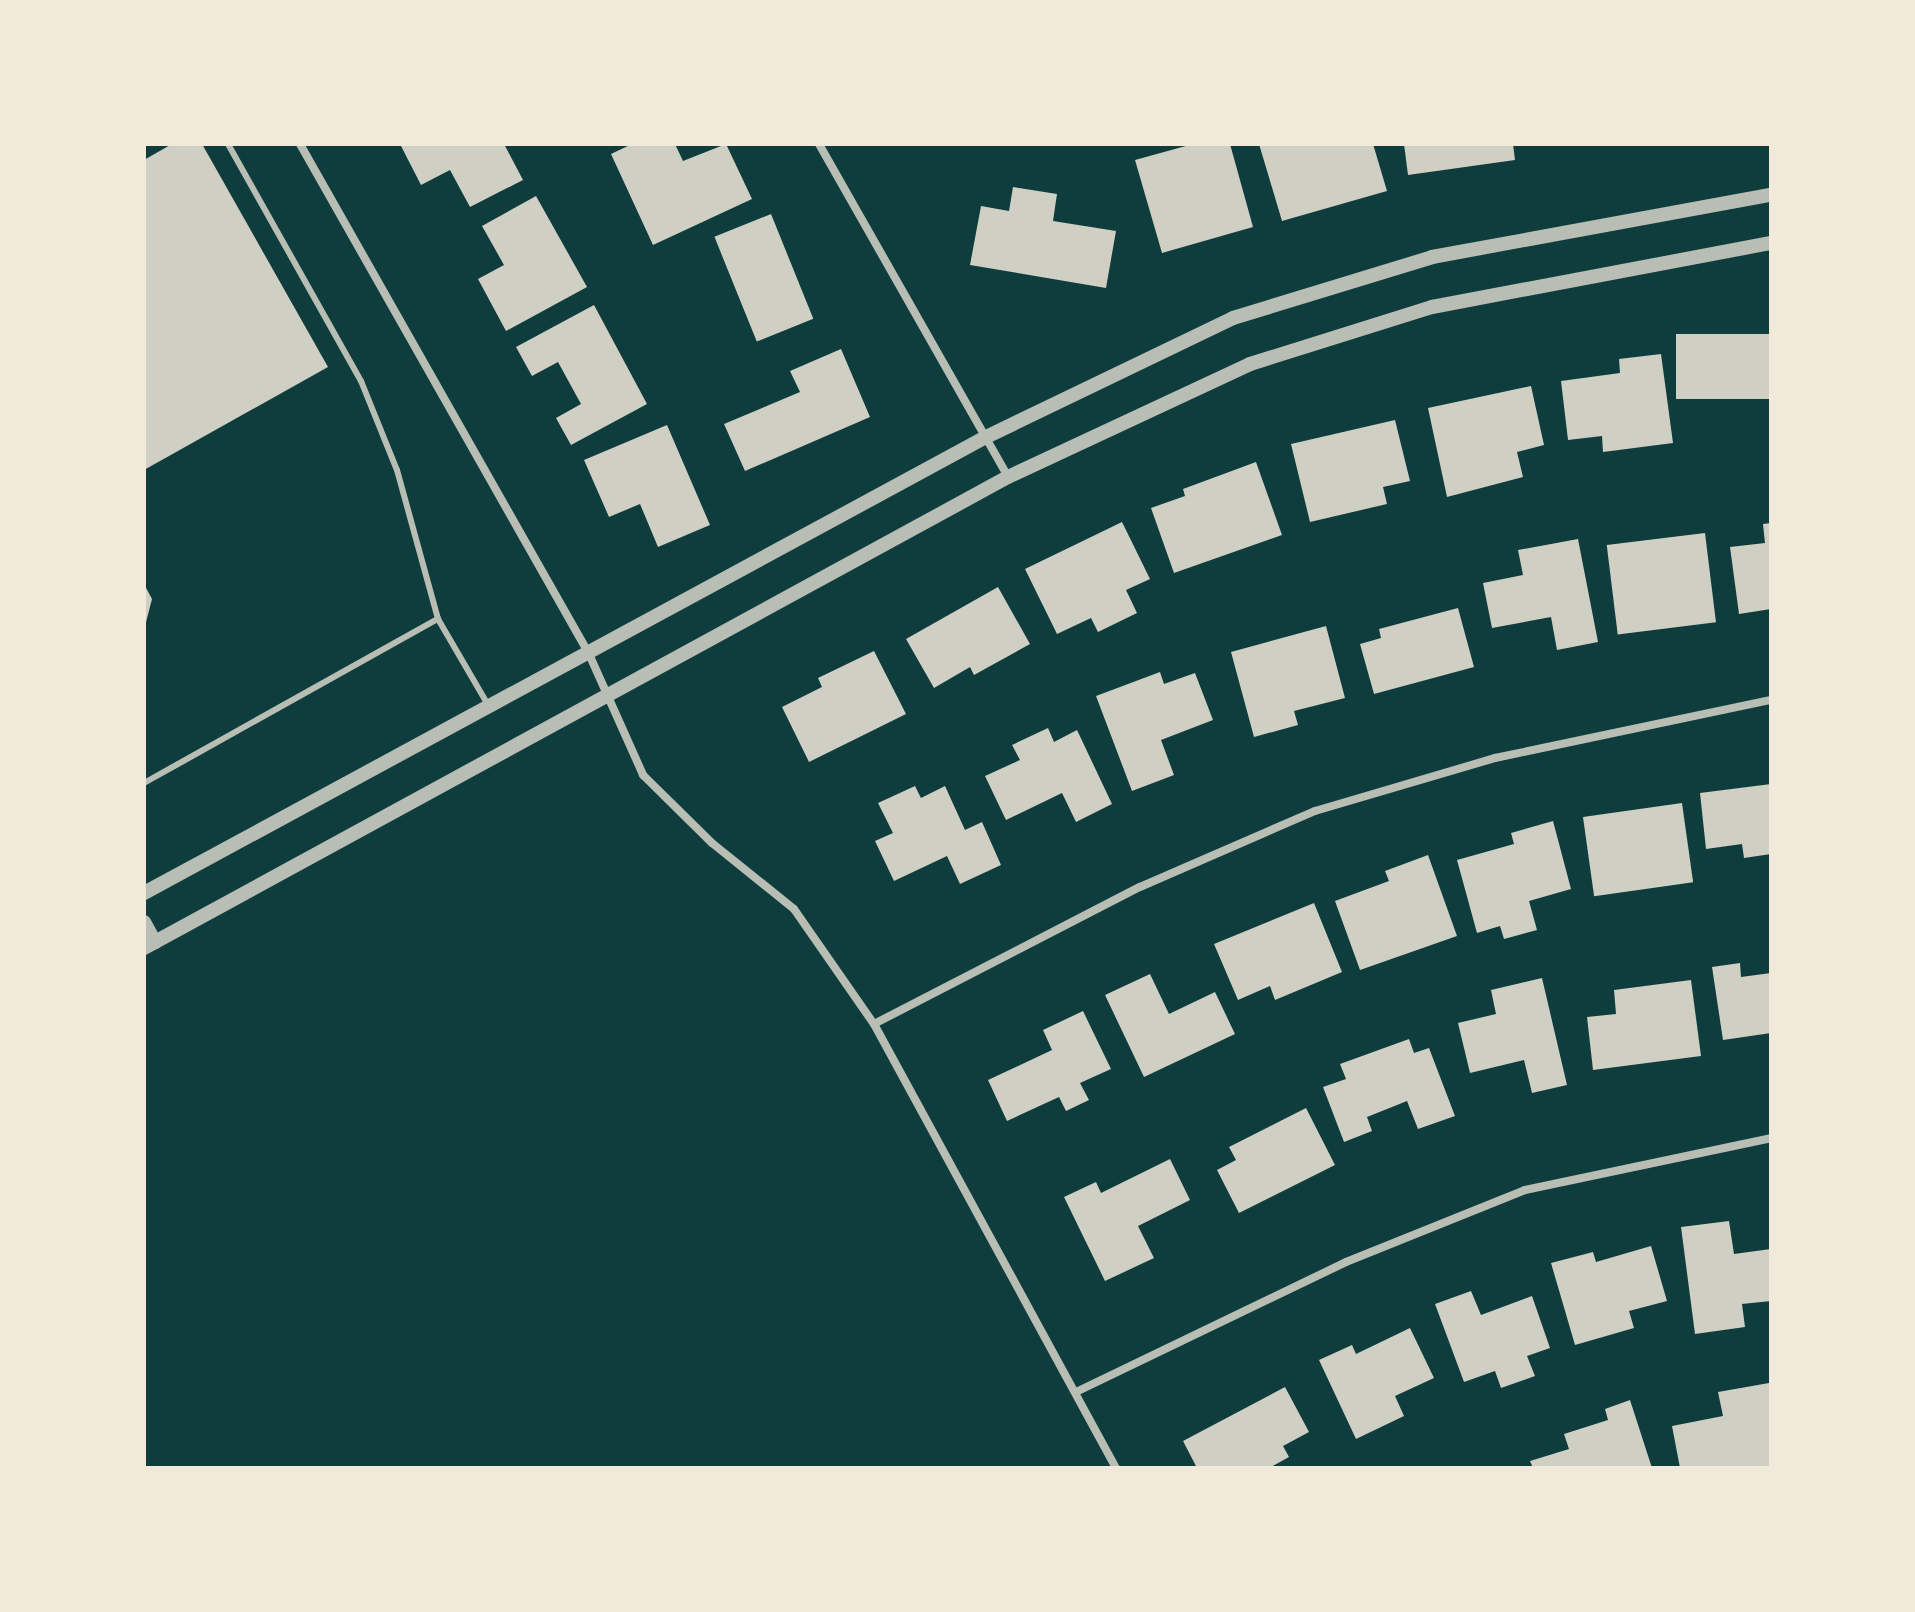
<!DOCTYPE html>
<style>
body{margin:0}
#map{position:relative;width:1915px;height:1612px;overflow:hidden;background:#0f3d3e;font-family:Ubuntu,sans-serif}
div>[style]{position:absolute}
.building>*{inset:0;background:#cfcfc3;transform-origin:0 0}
.service>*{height:6px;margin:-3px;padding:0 3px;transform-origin:3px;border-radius:3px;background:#b8beb3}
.minor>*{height:8px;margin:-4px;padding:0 4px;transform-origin:4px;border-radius:4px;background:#b8beb3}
.tertiary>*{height:14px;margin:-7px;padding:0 7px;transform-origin:7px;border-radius:7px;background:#b8beb3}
span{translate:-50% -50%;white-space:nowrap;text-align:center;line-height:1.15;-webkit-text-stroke:6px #f1e9da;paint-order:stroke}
.frame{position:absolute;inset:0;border:146px solid #f1e9da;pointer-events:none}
</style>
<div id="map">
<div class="building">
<i style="clip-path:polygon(172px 144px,202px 144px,328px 367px,144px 470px,144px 160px)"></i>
<i style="clip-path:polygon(400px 144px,504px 144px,523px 180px,470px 207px,450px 170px,421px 185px)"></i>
<i style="clip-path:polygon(632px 144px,675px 144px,683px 161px,726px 144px,752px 199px,653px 245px,611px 154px)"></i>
<i style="clip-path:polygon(1193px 144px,1230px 144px,1253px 227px,1162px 253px,1135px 160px)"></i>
<i style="clip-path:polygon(1259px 144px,1373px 144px,1387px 191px,1282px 221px)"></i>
<i style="clip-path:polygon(1404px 144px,1513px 144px,1515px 160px,1408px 175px)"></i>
<i style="clip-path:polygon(1013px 187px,1057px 194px,1053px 221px,1116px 231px,1106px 288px,970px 265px,981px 206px,1009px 211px)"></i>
<i style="clip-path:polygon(536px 196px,587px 287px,506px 331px,478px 279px,504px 265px,482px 226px)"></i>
<i style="left:771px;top:214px;width:113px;height:61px;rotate:68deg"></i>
<i style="clip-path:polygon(594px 305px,647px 404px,571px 445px,556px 418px,581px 404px,558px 362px,532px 376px,516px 347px)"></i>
<i style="left:1771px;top:334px;width:65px;height:95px;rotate:90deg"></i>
<i style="clip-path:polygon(841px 349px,870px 417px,745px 471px,724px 424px,800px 392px,790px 371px)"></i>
<i style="clip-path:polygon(1661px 354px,1673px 443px,1603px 452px,1602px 436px,1568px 440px,1561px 381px,1620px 373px,1619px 359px)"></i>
<i style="clip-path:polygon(1531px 386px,1544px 445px,1517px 452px,1523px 477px,1447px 497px,1428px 408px)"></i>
<i style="clip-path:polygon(1395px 420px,1410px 481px,1383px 487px,1387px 504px,1310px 522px,1291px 444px)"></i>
<i style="clip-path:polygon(667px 425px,710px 525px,658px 547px,640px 504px,609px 517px,584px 460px)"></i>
<i style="clip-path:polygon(1256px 462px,1282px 535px,1174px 573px,1151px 508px,1185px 496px,1183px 489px)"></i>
<i style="clip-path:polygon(1122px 522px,1150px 579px,1126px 590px,1137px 613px,1098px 632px,1091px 618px,1057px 634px,1025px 569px)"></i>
<i style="clip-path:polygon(1771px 523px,1771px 609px,1739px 614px,1730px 547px,1765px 543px,1763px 524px)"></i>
<i style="left:1705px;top:533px;width:90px;height:99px;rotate:83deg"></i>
<i style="clip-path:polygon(1578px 539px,1598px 642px,1557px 650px,1551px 617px,1492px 628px,1483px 583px,1523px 575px,1518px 550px)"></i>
<i style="clip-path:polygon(144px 584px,152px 599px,145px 626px,144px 626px)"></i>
<i style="clip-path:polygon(998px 587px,1030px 644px,974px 675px,970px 667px,934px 688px,906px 639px)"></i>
<i style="clip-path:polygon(1458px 608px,1474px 667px,1374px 694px,1360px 644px,1381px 638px,1379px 629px)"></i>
<i style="clip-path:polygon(1326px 626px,1345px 698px,1294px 711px,1298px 725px,1254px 737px,1231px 652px)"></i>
<i style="clip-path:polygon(874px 651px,906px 714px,809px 762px,782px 707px,822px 687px,818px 678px)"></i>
<i style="clip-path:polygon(1160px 672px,1164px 684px,1195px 673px,1213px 720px,1161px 740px,1174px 775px,1132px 791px,1096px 696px)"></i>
<i style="clip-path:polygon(1048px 728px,1054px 742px,1077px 730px,1112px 804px,1076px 822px,1062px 793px,1006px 820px,985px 776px,1020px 760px,1012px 745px)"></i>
<i style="clip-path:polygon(1771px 784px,1771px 854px,1744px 858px,1742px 844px,1706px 849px,1700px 793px)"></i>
<i style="clip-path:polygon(915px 786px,921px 798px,945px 786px,965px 830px,982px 822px,1001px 865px,960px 884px,947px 856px,894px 881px,875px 841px,893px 833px,878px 803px)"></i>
<i style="left:1682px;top:803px;width:80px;height:100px;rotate:82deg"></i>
<i style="clip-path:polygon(1553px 821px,1571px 889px,1529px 901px,1537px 930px,1504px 939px,1500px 926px,1477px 933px,1457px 860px,1514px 844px,1511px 833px)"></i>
<i style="clip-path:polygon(1428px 855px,1457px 936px,1360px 970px,1335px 901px,1389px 881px,1385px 871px)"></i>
<i style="clip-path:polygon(1314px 903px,1342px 972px,1275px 1000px,1270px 986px,1238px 1000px,1214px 944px)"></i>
<i style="clip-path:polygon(1740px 963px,1741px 977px,1771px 973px,1771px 1033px,1723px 1040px,1712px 967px)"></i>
<i style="clip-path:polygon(1150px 974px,1169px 1014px,1215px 992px,1235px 1034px,1144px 1077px,1105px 995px)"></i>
<i style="clip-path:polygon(1542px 978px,1567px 1085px,1532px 1093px,1524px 1060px,1470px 1073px,1458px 1023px,1496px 1014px,1491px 990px)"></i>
<i style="clip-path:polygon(1691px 980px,1701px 1056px,1593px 1070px,1587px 1017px,1616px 1014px,1614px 990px)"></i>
<i style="clip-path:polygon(1083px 1011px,1111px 1069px,1080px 1083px,1089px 1100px,1066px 1111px,1059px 1097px,1007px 1121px,988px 1080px,1052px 1050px,1043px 1030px)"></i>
<i style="clip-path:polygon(1409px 1039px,1414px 1053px,1429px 1048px,1455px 1116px,1418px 1129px,1407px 1101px,1367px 1117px,1372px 1131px,1344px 1142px,1323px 1087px,1346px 1079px,1340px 1064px)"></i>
<i style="clip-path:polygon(1306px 1108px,1335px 1165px,1239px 1213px,1217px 1170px,1236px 1160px,1229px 1147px)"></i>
<i style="clip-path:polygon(1170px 1159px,1190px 1200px,1138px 1226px,1154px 1258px,1105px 1281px,1064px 1197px,1096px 1182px,1101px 1193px)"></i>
<i style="clip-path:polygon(1729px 1221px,1734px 1254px,1771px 1249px,1771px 1301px,1742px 1304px,1745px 1327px,1695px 1334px,1681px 1227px)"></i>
<i style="clip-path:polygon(1651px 1246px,1667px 1301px,1629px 1311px,1634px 1328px,1575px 1345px,1551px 1263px,1593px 1252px,1596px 1262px)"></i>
<i style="clip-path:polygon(1471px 1291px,1481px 1315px,1532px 1296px,1550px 1348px,1527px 1356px,1535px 1376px,1501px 1388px,1495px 1371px,1464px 1382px,1435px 1304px)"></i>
<i style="clip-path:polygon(1410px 1328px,1434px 1378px,1395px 1396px,1404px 1416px,1356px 1439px,1319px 1360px,1352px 1345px,1356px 1354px)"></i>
<i style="clip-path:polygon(1769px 1383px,1771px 1468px,1680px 1468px,1672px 1426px,1723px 1416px,1718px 1392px)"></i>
<i style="clip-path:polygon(1285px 1387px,1309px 1432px,1283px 1446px,1289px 1457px,1269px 1468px,1197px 1468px,1183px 1441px)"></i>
<i style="clip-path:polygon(1630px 1400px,1652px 1468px,1533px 1468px,1530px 1461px,1569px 1449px,1564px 1434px,1608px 1420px,1605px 1409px)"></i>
</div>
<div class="service">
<i style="left:228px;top:144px;width:272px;rotate:60.7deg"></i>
<i style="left:361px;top:381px;width:96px;rotate:68deg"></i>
<i style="left:397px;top:470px;width:155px;rotate:74.6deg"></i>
<i style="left:144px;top:783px;width:337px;rotate:-29.2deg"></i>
<i style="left:438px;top:619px;width:99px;rotate:59.8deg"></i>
</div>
<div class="minor">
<i style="left:300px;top:144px;width:586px;rotate:60.46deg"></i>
<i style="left:589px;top:654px;width:133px;rotate:65.9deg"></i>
<i style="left:643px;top:775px;width:97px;rotate:44.6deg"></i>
<i style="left:712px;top:843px;width:105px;rotate:38.8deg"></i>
<i style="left:794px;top:909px;width:140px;rotate:55.2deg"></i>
<i style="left:874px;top:1024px;width:506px;rotate:61.41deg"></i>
<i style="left:819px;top:144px;width:383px;rotate:60.4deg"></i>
<i style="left:874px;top:1024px;width:299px;rotate:-27.3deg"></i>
<i style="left:1140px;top:887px;width:191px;rotate:-23.5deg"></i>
<i style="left:1315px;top:811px;width:188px;rotate:-16.4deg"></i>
<i style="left:1495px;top:758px;width:282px;rotate:-11.9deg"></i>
<i style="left:1076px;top:1392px;width:300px;rotate:-25.7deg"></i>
<i style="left:1346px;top:1262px;width:193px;rotate:-21.9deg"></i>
<i style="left:1525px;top:1190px;width:251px;rotate:-11.9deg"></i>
</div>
<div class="tertiary">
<i style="left:144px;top:893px;width:955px;rotate:-28.44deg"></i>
<i style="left:984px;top:438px;width:276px;rotate:-25.7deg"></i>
<i style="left:1233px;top:318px;width:208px;rotate:-17deg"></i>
<i style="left:1432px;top:257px;width:345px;rotate:-10.4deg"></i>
<i style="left:144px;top:922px;width:23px;rotate:61deg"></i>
<i style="left:144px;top:948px;width:984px;rotate:-28.6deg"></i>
<i style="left:1008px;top:477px;width:267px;rotate:-25deg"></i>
<i style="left:1250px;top:364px;width:191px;rotate:-17.4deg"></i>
<i style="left:1432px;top:307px;width:345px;rotate:-10.7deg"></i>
</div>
<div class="frame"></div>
</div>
